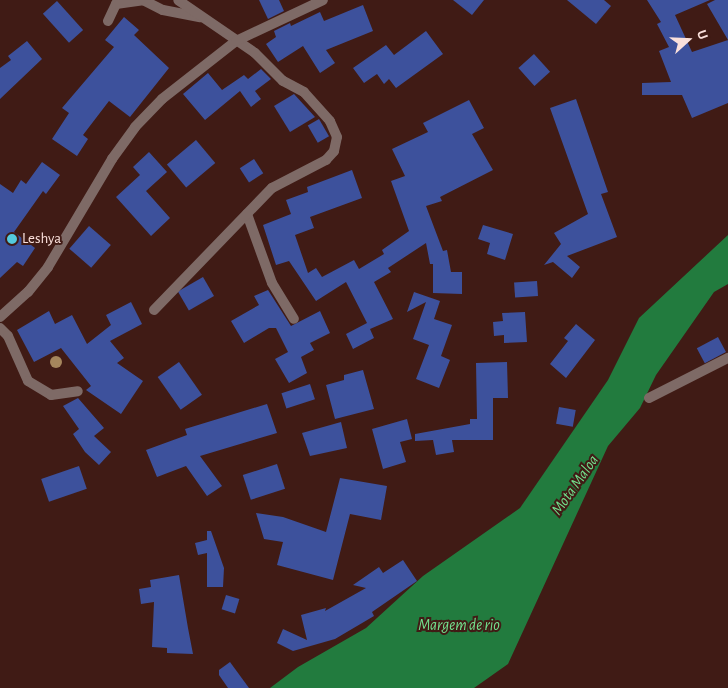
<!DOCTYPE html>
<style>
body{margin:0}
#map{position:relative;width:728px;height:688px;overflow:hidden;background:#401b15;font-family:"Alegreya Sans",sans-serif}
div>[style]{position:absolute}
.water>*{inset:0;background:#227b3e}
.building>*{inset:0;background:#3d519c;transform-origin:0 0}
.pedestrian>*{height:10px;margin:-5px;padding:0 5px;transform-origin:5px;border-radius:5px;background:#7e6a66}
.minor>*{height:10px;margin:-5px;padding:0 5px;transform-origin:5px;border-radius:5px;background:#7e6a66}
.trees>*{width:12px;height:12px;margin:-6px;border-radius:50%;background:#a5865d}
.dots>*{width:14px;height:14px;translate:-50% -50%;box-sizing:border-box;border:2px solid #401b15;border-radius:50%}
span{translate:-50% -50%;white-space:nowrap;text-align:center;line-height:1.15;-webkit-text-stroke:4px #401b15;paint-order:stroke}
.poi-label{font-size:15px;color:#fae0db}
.left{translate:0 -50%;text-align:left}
.water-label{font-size:16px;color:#72e18e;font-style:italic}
.north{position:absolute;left:663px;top:15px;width:50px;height:50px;-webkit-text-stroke:4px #401b15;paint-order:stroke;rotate:70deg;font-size:14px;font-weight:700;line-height:20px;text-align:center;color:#fae0db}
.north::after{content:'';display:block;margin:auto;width:18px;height:22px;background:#fae0db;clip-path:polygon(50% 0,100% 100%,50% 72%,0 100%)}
</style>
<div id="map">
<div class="water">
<i style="clip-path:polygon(728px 235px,728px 284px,714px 292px,656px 375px,640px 408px,608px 446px,508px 664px,474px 688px,270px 688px,298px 667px,366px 628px,423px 576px,520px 508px,608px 380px,639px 318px)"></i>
</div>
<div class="building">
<i style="clip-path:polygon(259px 0,279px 0,284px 11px,268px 19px)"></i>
<i style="clip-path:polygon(453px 0,484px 0,472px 15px)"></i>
<i style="clip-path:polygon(567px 0,604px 0,611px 6px,596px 24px)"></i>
<i style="clip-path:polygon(647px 0,710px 0,675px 15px,692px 52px,728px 40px,707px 4px,715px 0,728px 0,728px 103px,692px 118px,682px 95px,642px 95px,642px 83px,671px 82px,659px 51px,669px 47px,657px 24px,661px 22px)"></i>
<i style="left:57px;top:1px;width:39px;height:19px;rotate:48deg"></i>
<i style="clip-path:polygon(363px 5px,373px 31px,326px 50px,335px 63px,320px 73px,303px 46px,278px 62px,266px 44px,276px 37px,274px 31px,290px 23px,291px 26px,320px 12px,324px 21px)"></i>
<i style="clip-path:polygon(124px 17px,139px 30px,134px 35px,169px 68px,130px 117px,109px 101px,83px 135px,88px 139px,77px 156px,52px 139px,69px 113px,62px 108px,114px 47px,105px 40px)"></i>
<i style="clip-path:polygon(426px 31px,443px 54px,396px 88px,389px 79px,384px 84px,377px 74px,364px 83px,353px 68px,386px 45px,394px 55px)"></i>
<i style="clip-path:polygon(27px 41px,42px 59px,0 99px,0 68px,11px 60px,8px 56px)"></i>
<i style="left:534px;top:54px;width:24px;height:21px;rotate:48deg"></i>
<i style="clip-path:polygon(261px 69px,271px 79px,255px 91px,261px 99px,251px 107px,240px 91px,205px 120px,183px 94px,208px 73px,222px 90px,244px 75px,248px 79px)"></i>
<i style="clip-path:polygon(294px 94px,315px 117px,290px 132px,274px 106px)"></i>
<i style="clip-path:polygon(576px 99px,608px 192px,601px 194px,617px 237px,567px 256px,580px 267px,572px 278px,553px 262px,544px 265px,561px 244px,554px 233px,588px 214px,550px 108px)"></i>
<i style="clip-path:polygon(469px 100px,484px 128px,472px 134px,493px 170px,440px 197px,442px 201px,426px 206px,443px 251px,447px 250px,451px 272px,462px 272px,462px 294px,433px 293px,433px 264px,430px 264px,426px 243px,388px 268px,391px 272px,374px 282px,393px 319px,370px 329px,374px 338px,353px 349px,346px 334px,367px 323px,346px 282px,316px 301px,289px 261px,276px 265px,263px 225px,291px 214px,286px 200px,308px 192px,307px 187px,352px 170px,362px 198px,310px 217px,314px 228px,295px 235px,308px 273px,316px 268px,322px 277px,354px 260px,359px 269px,384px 254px,382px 250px,409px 231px,391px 181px,405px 176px,392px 149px,428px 132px,423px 123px)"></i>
<i style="left:319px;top:119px;width:20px;height:13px;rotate:60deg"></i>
<i style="left:196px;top:140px;width:30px;height:38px;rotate:50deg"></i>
<i style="clip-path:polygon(149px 152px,167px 172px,146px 191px,170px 218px,151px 236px,116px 197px,140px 175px,133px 167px)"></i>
<i style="left:254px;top:159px;width:17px;height:17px;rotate:57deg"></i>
<i style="clip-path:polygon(42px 162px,60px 175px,46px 194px,43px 191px,14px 232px,35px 248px,23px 266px,17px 262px,0 278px,0 184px,13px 193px,21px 180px,26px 184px)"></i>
<i style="clip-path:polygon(483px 225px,513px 234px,505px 260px,487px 254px,490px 243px,478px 239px)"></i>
<i style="left:89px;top:226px;width:29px;height:30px;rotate:41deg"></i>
<i style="left:203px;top:277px;width:22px;height:29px;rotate:60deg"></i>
<i style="left:537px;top:281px;width:15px;height:23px;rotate:86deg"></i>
<i style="clip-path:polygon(268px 290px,291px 326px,320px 311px,330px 333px,310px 343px,314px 350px,301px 357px,307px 373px,289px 383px,275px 359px,288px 352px,276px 328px,269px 328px,244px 343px,231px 321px,259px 305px,254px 296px)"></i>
<i style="clip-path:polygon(414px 292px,440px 301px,434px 319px,452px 325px,441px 356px,450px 360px,439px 388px,416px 379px,429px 345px,413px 339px,426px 302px,407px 312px)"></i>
<i style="clip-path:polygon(131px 302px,142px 324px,110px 341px,124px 358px,117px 363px,143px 381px,121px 414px,86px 390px,91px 386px,61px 348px,34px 362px,17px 330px,49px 311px,55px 324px,72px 315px,87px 344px,111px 325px,106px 315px)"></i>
<i style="clip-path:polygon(525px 312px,527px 342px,504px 343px,504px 335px,494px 336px,493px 322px,503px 321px,502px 313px)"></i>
<i style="clip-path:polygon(576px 324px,595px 340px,566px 378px,550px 364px,568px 341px,564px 338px)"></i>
<i style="left:718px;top:337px;width:17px;height:24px;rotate:62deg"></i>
<i style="left:179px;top:362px;width:40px;height:26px;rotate:55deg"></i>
<i style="clip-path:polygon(507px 362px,508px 398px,493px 398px,493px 440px,452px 440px,454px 452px,436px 455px,433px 440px,415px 441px,415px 434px,470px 424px,470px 419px,477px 419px,476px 363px)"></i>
<i style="clip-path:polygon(363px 370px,374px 409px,335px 419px,326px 385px,344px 380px,344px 375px)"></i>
<i style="left:310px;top:384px;width:16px;height:30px;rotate:72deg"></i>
<i style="clip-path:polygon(78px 398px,104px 428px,94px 436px,111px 452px,99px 465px,85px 452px,73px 434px,79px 429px,63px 406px)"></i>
<i style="clip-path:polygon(267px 404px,277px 433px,200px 456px,222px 486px,207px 496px,186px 466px,157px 477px,146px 450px,187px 435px,185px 429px)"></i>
<i style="left:559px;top:407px;width:17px;height:17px;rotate:10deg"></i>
<i style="clip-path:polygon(407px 419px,412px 439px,400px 442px,406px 462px,383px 469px,372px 429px)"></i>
<i style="clip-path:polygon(341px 422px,347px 448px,310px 456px,302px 433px)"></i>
<i style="left:277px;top:464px;width:26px;height:36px;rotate:72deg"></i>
<i style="left:79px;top:466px;width:24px;height:40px;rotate:71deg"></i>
<i style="clip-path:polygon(340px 478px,387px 486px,381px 520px,350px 514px,333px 580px,277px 565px,283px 542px,264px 539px,256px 513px,283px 517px,326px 532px)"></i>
<i style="clip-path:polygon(207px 531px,211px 531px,224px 568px,223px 587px,207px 587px,207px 553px,198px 555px,195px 543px,207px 540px)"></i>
<i style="clip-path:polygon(403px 560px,417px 581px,372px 612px,374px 616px,335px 639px,293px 651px,277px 643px,283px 629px,307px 640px,301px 615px,326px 608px,325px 611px,366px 588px,353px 585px,379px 567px,383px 573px)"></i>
<i style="clip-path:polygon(179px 575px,188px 628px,193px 654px,167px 653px,167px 648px,152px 647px,154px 602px,141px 604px,139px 589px,151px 587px,150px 580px)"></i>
<i style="left:226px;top:595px;width:14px;height:15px;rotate:17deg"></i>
<i style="clip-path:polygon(230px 662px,249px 688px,228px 688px,219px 675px,219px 670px)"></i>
</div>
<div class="pedestrian">
<i style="left:108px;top:21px;width:19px;rotate:-65deg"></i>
<i style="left:116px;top:4px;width:27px;rotate:-8deg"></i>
<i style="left:143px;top:0;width:22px;rotate:27deg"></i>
<i style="left:163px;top:10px;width:38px;rotate:11deg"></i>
</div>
<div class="minor">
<i style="left:247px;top:214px;width:73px;rotate:70.1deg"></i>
<i style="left:272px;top:283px;width:42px;rotate:58.6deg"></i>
<i style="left:154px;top:310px;width:170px;rotate:-46deg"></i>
<i style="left:272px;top:188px;width:61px;rotate:-27.4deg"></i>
<i style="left:326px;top:160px;width:12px;rotate:-48deg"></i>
<i style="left:334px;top:151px;width:14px;rotate:-78deg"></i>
<i style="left:337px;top:137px;width:17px;rotate:-114deg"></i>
<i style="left:330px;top:121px;width:39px;rotate:-132deg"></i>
<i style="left:304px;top:92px;width:24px;rotate:-152deg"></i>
<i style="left:283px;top:81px;width:40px;rotate:-135deg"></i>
<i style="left:255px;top:53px;width:93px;rotate:-145.5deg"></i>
<i style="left:0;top:317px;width:38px;rotate:-42deg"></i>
<i style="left:28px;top:292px;width:32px;rotate:-51deg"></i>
<i style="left:48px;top:267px;width:126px;rotate:-59.3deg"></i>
<i style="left:112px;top:159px;width:39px;rotate:-54deg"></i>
<i style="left:135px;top:127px;width:39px;rotate:-46deg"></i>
<i style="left:162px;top:99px;width:94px;rotate:-38.1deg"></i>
<i style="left:236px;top:41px;width:96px;rotate:-25.2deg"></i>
<i style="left:0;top:328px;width:11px;rotate:45deg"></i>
<i style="left:8px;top:336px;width:49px;rotate:66deg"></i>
<i style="left:28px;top:381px;width:27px;rotate:31deg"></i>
<i style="left:51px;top:395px;width:27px;rotate:-8deg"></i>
<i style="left:649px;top:398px;width:89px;rotate:-26.9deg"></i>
</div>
<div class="trees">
<i style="left:56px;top:362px"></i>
</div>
<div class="dots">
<i style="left:12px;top:239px;background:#54cadd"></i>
</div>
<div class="poi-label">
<span class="left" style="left:22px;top:239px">Leshya</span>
</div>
<div class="water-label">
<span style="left:575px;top:485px;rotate:-55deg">Mota Maloa</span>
<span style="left:459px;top:625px">Margem de rio</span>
</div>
<div class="north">U</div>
</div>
